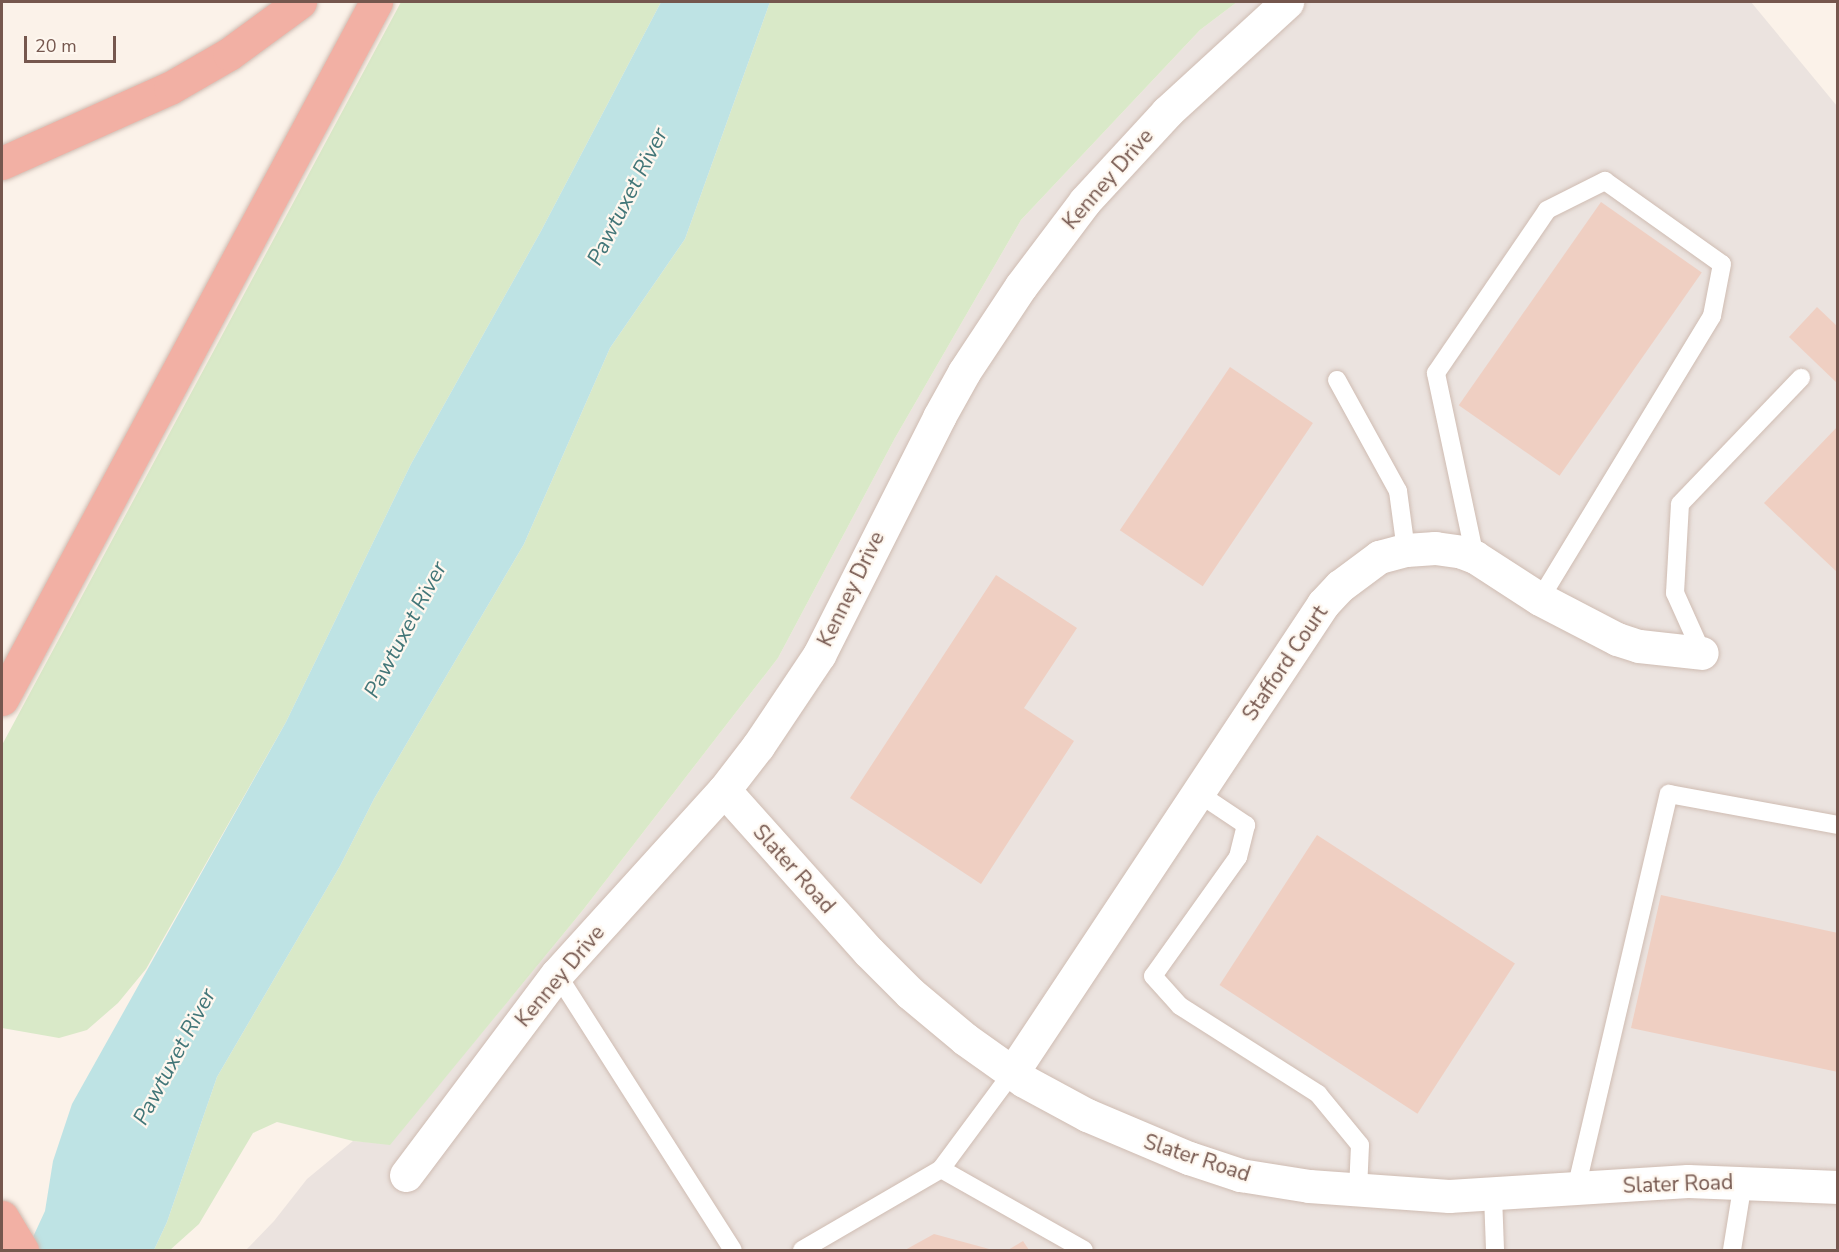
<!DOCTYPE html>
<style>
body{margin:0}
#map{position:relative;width:1839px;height:1252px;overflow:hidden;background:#fbf2e9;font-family:"Nunito Sans",sans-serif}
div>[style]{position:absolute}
.industrial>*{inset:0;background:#ebe3df}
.green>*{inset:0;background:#d9e9c8}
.water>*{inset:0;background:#bee3e4}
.building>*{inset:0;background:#efcfc2;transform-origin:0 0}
.roads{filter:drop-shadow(0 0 2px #cfbcb2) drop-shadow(0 0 2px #cfbcb2)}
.lane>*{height:18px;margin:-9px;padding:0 9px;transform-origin:9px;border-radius:9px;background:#fff}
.street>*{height:33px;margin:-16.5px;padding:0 16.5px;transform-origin:16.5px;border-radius:16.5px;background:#fff}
.highway>*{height:33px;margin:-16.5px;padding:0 16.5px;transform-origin:16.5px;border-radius:16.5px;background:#f2b0a4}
span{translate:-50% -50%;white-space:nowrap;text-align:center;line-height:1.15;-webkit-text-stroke:4.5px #fef7ef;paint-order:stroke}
.street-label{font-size:21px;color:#75574e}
.water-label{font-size:22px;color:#427678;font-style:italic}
.frame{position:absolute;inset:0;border:3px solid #75574e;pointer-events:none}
.scale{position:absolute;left:24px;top:36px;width:92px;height:27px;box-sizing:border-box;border:3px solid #75574e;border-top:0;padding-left:8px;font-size:18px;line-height:21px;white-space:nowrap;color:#75574e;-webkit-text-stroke:4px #fef7ef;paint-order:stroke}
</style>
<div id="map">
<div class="industrial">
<i style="clip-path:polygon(1237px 2px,1751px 2px,1837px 106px,1837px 1250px,246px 1250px,274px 1221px,307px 1179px,353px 1141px,390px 1144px,583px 910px,778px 658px,895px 438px,1021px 220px,1200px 30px)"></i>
</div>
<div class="green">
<i style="clip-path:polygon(401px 2px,661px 2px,541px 231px,411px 464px,286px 722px,146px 969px,118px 1003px,87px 1030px,59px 1038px,2px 1028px,2px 745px)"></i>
<i style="clip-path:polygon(770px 2px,1237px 2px,1200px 30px,1021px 220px,895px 438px,778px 658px,583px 910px,390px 1145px,353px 1141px,277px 1122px,253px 1133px,199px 1224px,170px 1250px,154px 1250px,167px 1222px,217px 1077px,340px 866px,374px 799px,524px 544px,610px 348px,685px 239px)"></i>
</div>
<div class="water">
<i style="clip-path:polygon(661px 2px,770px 2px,685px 239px,610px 348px,524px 544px,374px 799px,340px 866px,217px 1077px,167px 1222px,154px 1250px,27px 1250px,45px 1211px,53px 1161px,72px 1104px,286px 722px,411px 464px,541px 231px)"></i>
</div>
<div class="building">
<i style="left:1601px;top:202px;width:123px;height:248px;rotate:35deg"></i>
<i style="clip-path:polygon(1817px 307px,1838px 327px,1838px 384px,1789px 337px)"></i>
<i style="left:1230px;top:367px;width:100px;height:197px;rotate:34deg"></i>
<i style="clip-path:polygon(1838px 426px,1838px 573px,1764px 503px)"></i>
<i style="clip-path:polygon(996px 575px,1077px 628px,1024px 708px,1074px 741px,981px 884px,850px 798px)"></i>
<i style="left:1317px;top:835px;width:236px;height:179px;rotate:33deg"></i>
<i style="clip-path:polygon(1661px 895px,1838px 933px,1838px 1072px,1631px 1028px)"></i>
<i style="clip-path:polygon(934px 1234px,993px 1250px,905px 1250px)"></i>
<i style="clip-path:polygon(1023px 1241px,1029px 1250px,1008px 1250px)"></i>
</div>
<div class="roads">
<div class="lane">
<i style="left:1337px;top:380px;width:127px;rotate:61.2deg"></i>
<i style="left:1398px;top:491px;width:60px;rotate:82.3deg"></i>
<i style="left:1475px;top:557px;width:188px;rotate:-102deg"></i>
<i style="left:1436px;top:373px;width:197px;rotate:-55.7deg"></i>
<i style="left:1547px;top:210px;width:65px;rotate:-26.6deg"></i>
<i style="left:1605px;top:181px;width:143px;rotate:35.4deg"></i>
<i style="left:1722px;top:264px;width:53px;rotate:100.9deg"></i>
<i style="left:1712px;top:316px;width:331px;rotate:121.3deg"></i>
<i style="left:1702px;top:653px;width:66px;rotate:-114.2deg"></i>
<i style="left:1675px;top:593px;width:89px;rotate:-86.8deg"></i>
<i style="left:1680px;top:504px;width:175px;rotate:-46.2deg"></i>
<i style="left:1198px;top:793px;width:58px;rotate:33.7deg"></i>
<i style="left:1246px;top:825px;width:33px;rotate:104deg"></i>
<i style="left:1238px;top:857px;width:146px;rotate:125.5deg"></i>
<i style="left:1153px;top:976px;width:40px;rotate:48deg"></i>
<i style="left:1180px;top:1006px;width:164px;rotate:32.5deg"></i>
<i style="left:1318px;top:1094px;width:66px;rotate:50.5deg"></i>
<i style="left:1360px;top:1145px;width:45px;rotate:92.5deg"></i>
<i style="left:557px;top:974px;width:327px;rotate:57.5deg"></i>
<i style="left:1012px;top:1073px;width:119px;rotate:126.5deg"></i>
<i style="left:941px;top:1169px;width:164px;rotate:29.5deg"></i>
<i style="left:1576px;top:1189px;width:406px;rotate:-76.8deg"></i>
<i style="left:1669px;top:794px;width:172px;rotate:10.4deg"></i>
<i style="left:1493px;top:1195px;width:55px;rotate:87.9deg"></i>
<i style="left:802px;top:1250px;width:161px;rotate:-30.2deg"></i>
<i style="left:1732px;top:1250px;width:69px;rotate:-80.8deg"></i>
</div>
<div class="street">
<i style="left:724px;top:790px;width:217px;rotate:48.2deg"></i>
<i style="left:869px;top:952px;width:58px;rotate:45deg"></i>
<i style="left:910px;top:993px;width:72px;rotate:39.9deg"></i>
<i style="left:965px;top:1039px;width:72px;rotate:35.4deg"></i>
<i style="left:1024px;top:1081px;width:72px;rotate:28.4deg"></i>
<i style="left:1087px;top:1115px;width:111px;rotate:22.9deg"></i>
<i style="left:1189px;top:1158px;width:54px;rotate:18.4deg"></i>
<i style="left:1240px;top:1175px;width:70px;rotate:9.1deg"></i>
<i style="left:1309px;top:1186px;width:140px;rotate:4.1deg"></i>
<i style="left:1449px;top:1196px;width:239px;rotate:-3.6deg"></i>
<i style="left:1688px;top:1181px;width:150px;rotate:2.3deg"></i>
<i style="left:1012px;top:1073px;width:563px;rotate:-56.45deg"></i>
<i style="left:1323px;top:604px;width:25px;rotate:-47deg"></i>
<i style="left:1340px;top:586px;width:49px;rotate:-36.6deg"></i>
<i style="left:1379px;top:557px;width:28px;rotate:-15deg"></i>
<i style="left:1406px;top:550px;width:29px;rotate:-4deg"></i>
<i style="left:1435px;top:548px;width:27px;rotate:8deg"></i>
<i style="left:1462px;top:552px;width:14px;rotate:21deg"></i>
<i style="left:1475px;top:557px;width:77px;rotate:32.9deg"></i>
<i style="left:1540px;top:599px;width:87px;rotate:27.5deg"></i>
<i style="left:1617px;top:639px;width:23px;rotate:18deg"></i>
<i style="left:1639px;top:646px;width:63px;rotate:6.3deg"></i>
<i style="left:406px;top:1175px;width:251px;rotate:-53.1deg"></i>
<i style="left:557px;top:974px;width:248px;rotate:-47.8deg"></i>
<i style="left:724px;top:790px;width:56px;rotate:-52.3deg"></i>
<i style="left:758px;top:746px;width:110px;rotate:-56.2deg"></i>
<i style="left:819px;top:655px;width:267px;rotate:-63.2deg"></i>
<i style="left:939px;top:417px;width:51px;rotate:-60.9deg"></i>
<i style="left:964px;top:372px;width:103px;rotate:-56.5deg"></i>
<i style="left:1021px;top:286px;width:106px;rotate:-53deg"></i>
<i style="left:1085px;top:201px;width:121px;rotate:-47.3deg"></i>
<i style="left:1167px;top:112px;width:163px;rotate:-42.5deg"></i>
</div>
<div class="highway">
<i style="left:2px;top:163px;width:184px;rotate:-24.1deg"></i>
<i style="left:170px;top:88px;width:68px;rotate:-30deg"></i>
<i style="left:229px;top:54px;width:88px;rotate:-36.2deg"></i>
<i style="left:2px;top:699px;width:791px;rotate:-61.78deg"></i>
<i style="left:2px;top:1217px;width:39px;rotate:59deg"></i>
</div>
</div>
<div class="street-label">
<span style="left:1108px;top:179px;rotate:-49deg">Kenney Drive</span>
<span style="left:851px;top:589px;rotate:-64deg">Kenney Drive</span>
<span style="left:1285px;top:663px;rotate:-56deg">Stafford Court</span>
<span style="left:794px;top:869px;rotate:48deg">Slater Road</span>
<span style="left:560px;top:976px;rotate:-50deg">Kenney Drive</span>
<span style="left:1197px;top:1158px;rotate:18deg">Slater Road</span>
<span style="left:1678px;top:1184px;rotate:-2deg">Slater Road</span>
</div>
<div class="water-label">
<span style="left:628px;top:197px;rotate:-63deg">Pawtuxet River</span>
<span style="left:406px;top:630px;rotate:-62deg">Pawtuxet River</span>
<span style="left:175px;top:1057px;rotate:-62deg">Pawtuxet River</span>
</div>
<div class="frame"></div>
<div class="scale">20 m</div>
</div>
